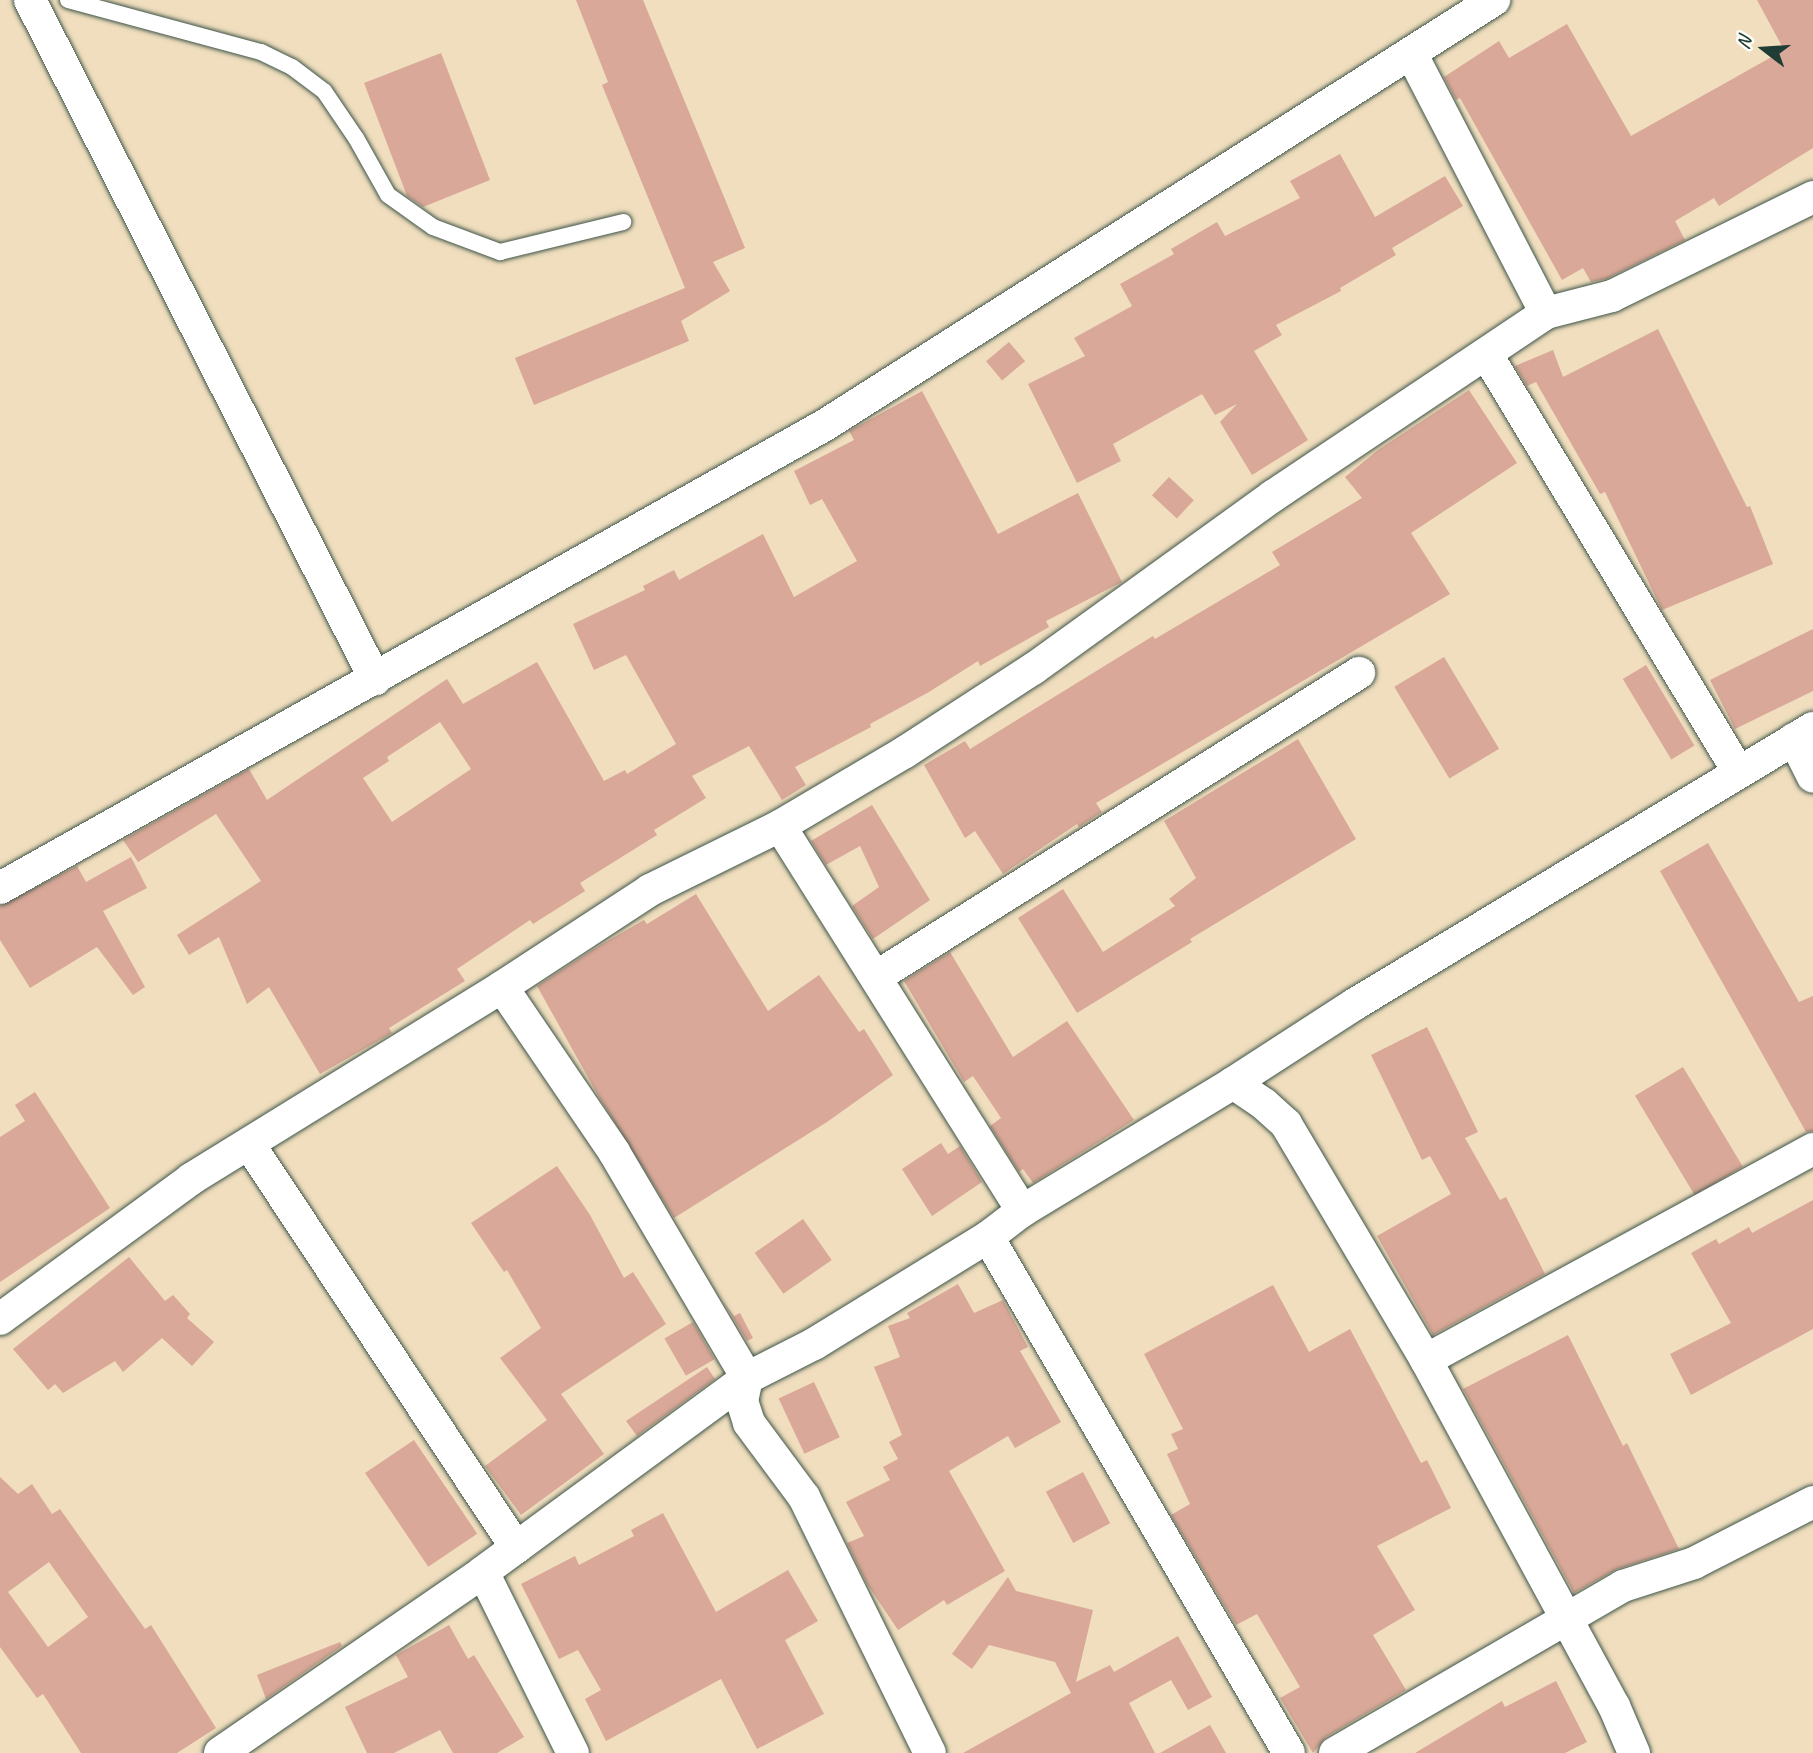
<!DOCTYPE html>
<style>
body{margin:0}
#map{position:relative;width:1813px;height:1753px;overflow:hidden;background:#f0debe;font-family:Caveat,sans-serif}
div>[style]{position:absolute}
.building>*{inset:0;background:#d9a898;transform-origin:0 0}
.roads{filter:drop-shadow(0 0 2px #3e5549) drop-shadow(0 0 2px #3e5549)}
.service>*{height:16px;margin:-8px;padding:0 8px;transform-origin:8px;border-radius:8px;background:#fff}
.minor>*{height:32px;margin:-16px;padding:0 16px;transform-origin:16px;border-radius:16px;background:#fff}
span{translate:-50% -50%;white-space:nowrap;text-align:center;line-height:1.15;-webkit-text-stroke:6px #fdfcf7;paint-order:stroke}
.north{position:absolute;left:1729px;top:14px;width:70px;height:70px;-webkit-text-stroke:5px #fdfcf7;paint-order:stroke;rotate:287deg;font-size:19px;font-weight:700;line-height:28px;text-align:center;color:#1f3d34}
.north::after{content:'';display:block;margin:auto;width:24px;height:32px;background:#1f3d34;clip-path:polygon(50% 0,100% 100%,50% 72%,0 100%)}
</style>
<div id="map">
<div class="building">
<i style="clip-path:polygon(576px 0,643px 0,745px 248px,713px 262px,730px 291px,681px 321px,689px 341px,534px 405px,515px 358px,685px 288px,602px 85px,608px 82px)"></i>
<i style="clip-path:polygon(1757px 0,1813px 0,1813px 148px,1719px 206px,1714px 198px,1675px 221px,1685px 240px,1606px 279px,1591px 282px,1583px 268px,1562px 280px,1460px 98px,1456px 100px,1444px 77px,1499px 41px,1509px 58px,1567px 24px,1631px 136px,1784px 50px)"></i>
<i style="clip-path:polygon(441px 53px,490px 180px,423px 207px,407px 196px,364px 83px)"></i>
<i style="clip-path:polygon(1340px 154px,1375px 217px,1445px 176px,1463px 206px,1392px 248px,1396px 255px,1340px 288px,1341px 291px,1276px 325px,1282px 335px,1254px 351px,1308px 440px,1252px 475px,1220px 422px,1237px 404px,1215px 415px,1202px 394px,1113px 444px,1121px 461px,1077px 483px,1028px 384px,1085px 356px,1074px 338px,1132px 306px,1120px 284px,1174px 254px,1171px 249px,1217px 222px,1225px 236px,1300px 198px,1290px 181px)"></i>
<i style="clip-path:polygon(1658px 329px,1747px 507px,1750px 506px,1773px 564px,1662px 610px,1605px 492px,1600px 494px,1536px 382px,1527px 386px,1515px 366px,1553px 350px,1563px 377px)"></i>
<i style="left:1009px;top:342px;width:25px;height:30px;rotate:50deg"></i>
<i style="clip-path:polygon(1469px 390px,1517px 463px,1411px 533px,1450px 594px,1096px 803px,1102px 812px,1079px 827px,1077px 824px,1003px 874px,975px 831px,965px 838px,924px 765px,965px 741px,970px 749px,1153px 636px,1155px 639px,1280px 565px,1272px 552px,1362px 498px,1345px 477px,1378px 450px)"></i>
<i style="clip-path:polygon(evenodd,922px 391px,998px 534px,1078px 493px,1122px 582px,1046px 621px,1049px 627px,980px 666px,978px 661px,929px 692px,870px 724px,871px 727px,795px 767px,806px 785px,782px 800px,749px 746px,692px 776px,706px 798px,654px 830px,657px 835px,580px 883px,585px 891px,533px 924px,530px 920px,457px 969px,465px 981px,389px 1028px,392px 1033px,320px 1074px,269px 987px,247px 1004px,219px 937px,189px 955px,177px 935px,261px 881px,216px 814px,138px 862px,123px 840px,249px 769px,267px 800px,447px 679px,463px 704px,537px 662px,604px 781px,625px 770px,627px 774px,676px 744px,626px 655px,594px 670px,573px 624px,645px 590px,643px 586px,674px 570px,679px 580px,763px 534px,794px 597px,857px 561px,822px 499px,810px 505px,794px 471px,854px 440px,849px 431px,922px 391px,440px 722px,471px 769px,392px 822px,363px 778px,389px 761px,387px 757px,440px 722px)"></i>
<i style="left:1169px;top:477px;width:34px;height:25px;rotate:43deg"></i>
<i style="clip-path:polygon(1813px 629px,1813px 691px,1735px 729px,1710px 680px)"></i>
<i style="left:1444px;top:657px;width:107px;height:58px;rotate:59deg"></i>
<i style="left:1646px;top:665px;width:94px;height:27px;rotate:59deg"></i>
<i style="clip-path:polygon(1298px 739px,1356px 839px,1190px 939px,1192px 942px,1077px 1013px,1018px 918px,1063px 889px,1103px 952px,1175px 906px,1169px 899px,1196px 878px,1164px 821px)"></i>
<i style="clip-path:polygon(872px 805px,930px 900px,873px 939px,852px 906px,879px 887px,860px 846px,826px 865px,811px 841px)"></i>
<i style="clip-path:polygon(1708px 843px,1799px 1002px,1813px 996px,1813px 1131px,1806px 1132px,1660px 871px)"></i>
<i style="clip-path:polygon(131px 857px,147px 888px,103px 911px,145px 987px,133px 995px,97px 947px,30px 988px,0 940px,0 906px,77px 866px,86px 882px)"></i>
<i style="clip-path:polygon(696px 894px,768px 1011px,819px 975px,859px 1032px,864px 1029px,893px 1075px,827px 1122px,674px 1218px,599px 1097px,537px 986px,597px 947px,644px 920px,647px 924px)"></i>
<i style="clip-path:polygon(950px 952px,1013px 1057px,1067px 1021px,1134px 1120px,1033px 1183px,1023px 1169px,1019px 1172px,990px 1126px,1001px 1118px,973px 1076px,964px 1082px,904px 981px)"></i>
<i style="clip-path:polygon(1427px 1027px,1478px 1132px,1465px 1138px,1500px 1200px,1506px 1197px,1545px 1274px,1433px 1335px,1377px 1236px,1451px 1194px,1430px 1156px,1422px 1160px,1371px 1055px)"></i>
<i style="left:1683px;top:1067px;width:116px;height:56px;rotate:59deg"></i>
<i style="clip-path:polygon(35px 1092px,110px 1208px,0 1282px,0 1137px,25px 1121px,15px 1105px)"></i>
<i style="clip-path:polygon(941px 1143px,948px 1154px,960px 1146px,982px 1182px,932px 1216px,902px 1169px)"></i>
<i style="clip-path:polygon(557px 1166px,590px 1215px,624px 1278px,633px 1272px,666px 1324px,561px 1394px,604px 1454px,521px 1515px,485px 1466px,547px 1420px,500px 1358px,541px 1328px,507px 1270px,504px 1272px,471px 1223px)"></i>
<i style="clip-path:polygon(1813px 1200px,1813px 1329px,1691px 1395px,1670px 1354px,1731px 1323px,1691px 1253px,1716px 1239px,1719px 1244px,1749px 1227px,1752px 1233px)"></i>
<i style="left:803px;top:1219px;width:50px;height:59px;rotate:55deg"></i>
<i style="clip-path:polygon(129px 1257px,165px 1301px,173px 1295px,190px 1314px,187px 1318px,214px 1342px,192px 1366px,162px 1338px,123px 1372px,115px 1361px,63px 1393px,55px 1384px,48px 1390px,13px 1349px)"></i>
<i style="clip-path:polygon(958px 1284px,974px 1313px,1003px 1300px,1028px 1347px,1020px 1351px,1061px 1422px,1015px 1448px,1008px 1436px,949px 1471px,1005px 1571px,947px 1605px,944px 1600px,898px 1630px,867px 1584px,847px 1543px,864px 1536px,846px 1502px,890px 1480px,883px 1467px,898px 1459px,889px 1442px,902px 1435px,874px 1367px,900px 1357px,888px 1326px,910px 1318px,907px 1313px)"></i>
<i style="clip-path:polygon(1273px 1285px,1309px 1352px,1350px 1329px,1421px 1463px,1427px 1460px,1451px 1508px,1377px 1546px,1415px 1610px,1373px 1635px,1406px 1690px,1326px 1737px,1313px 1753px,1280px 1698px,1300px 1687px,1257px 1614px,1236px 1625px,1171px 1515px,1190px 1504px,1167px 1454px,1178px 1449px,1171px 1434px,1183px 1429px,1144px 1354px)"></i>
<i style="clip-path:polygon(723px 1301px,734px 1316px,740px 1313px,753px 1338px,747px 1341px)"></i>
<i style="left:693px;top:1322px;width:43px;height:33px;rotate:60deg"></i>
<i style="clip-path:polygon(1568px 1335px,1623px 1446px,1627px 1443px,1679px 1549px,1617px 1569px,1574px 1593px,1463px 1389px)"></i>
<i style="clip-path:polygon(707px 1367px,715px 1379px,637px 1436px,626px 1421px)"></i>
<i style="left:814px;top:1382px;width:61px;height:39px;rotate:65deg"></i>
<i style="left:414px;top:1440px;width:113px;height:59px;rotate:56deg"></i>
<i style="left:1083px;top:1472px;width:58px;height:42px;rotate:62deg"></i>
<i style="clip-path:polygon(evenodd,0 1477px,18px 1494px,32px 1484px,52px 1514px,60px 1509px,145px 1629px,151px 1625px,216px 1728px,177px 1753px,81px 1753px,43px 1694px,37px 1698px,0 1647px,0 1477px,49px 1562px,88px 1617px,48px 1647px,8px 1592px,49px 1562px)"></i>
<i style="clip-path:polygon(663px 1513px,716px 1612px,788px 1570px,818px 1621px,785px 1640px,824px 1714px,757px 1749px,721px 1679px,606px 1741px,585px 1699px,601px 1690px,578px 1650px,559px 1659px,521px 1584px,575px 1556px,579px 1565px,634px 1536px,631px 1530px)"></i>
<i style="clip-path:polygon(1008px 1577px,1016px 1591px,1093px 1610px,1076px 1682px,1110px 1665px,1114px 1672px,1178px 1636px,1212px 1697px,1188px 1710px,1171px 1680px,1129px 1703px,1155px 1753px,963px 1753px,1071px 1693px,1055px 1662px,989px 1645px,972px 1669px,952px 1654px)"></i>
<i style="clip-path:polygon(449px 1625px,468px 1659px,474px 1655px,524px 1737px,497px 1753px,453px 1753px,440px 1730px,394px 1753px,367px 1753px,345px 1707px,408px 1677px,396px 1655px)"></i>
<i style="clip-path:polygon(340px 1642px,342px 1646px,266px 1699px,257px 1675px)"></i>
<i style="clip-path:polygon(1556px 1681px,1587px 1742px,1565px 1753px,1415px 1753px,1502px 1701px,1505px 1707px)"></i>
<i style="clip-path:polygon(1210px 1725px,1226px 1753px,1160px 1753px)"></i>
</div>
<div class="roads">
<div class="service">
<i style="left:68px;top:0;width:200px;rotate:15.1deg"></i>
<i style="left:261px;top:52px;width:34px;rotate:26deg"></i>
<i style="left:292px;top:67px;width:40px;rotate:37deg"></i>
<i style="left:324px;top:91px;width:57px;rotate:55.8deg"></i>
<i style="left:356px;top:138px;width:65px;rotate:60.7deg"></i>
<i style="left:388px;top:195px;width:55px;rotate:35.4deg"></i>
<i style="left:433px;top:227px;width:72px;rotate:20.5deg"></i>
<i style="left:500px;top:252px;width:127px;rotate:-13.7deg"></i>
</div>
<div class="minor">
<i style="left:30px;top:0;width:762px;rotate:63.06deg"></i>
<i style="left:1411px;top:53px;width:293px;rotate:62.6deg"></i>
<i style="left:1487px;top:355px;width:486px;rotate:58.9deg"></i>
<i style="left:1794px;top:739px;width:42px;rotate:63.4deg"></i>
<i style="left:780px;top:826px;width:455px;rotate:57.8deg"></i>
<i style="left:0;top:888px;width:946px;rotate:-29.3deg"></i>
<i style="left:825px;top:425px;width:793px;rotate:-32.43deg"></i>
<i style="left:876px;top:977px;width:571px;rotate:-32.19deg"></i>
<i style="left:502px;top:987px;width:199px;rotate:55.8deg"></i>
<i style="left:614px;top:1152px;width:262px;rotate:59.5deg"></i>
<i style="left:747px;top:1378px;width:24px;rotate:102deg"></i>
<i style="left:742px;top:1401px;width:23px;rotate:72deg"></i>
<i style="left:749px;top:1423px;width:92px;rotate:53.4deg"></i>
<i style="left:804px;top:1497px;width:285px;rotate:63.8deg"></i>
<i style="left:1233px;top:1083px;width:37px;rotate:34deg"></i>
<i style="left:1264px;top:1104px;width:30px;rotate:42deg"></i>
<i style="left:1286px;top:1124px;width:274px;rotate:59.3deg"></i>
<i style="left:1426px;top:1360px;width:394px;rotate:61.5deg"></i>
<i style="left:1614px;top:1706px;width:51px;rotate:66.9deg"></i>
<i style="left:249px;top:1144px;width:484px;rotate:56.5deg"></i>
<i style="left:988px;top:1237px;width:597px;rotate:59.74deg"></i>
<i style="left:0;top:1319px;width:237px;rotate:-36.2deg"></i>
<i style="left:191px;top:1179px;width:365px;rotate:-31.7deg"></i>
<i style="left:502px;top:987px;width:177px;rotate:-33.2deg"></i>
<i style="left:650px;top:890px;width:145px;rotate:-26.2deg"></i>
<i style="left:780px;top:826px;width:145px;rotate:-30.6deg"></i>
<i style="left:905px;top:752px;width:153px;rotate:-33deg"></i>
<i style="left:1033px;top:669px;width:296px;rotate:-35.8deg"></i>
<i style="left:1273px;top:496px;width:329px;rotate:-33.8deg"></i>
<i style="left:1546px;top:313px;width:68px;rotate:-14.4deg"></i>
<i style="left:1612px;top:296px;width:224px;rotate:-26.2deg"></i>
<i style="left:1426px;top:1360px;width:441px;rotate:-28.6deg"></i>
<i style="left:483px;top:1572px;width:202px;rotate:63.6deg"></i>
<i style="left:220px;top:1753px;width:319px;rotate:-34.5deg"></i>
<i style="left:483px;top:1572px;width:328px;rotate:-36.3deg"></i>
<i style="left:747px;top:1378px;width:75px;rotate:-26.9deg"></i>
<i style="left:814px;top:1344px;width:204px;rotate:-31.6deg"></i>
<i style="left:988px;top:1237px;width:43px;rotate:-37.4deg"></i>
<i style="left:1022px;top:1211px;width:247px;rotate:-31.2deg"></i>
<i style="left:1233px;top:1083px;width:145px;rotate:-32.9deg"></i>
<i style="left:1355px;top:1004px;width:535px;rotate:-31.07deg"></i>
<i style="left:1335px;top:1753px;width:333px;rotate:-30.1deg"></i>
<i style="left:1623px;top:1586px;width:75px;rotate:-17.9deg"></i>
<i style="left:1694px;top:1563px;width:134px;rotate:-27.1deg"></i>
</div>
</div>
<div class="north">N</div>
</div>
